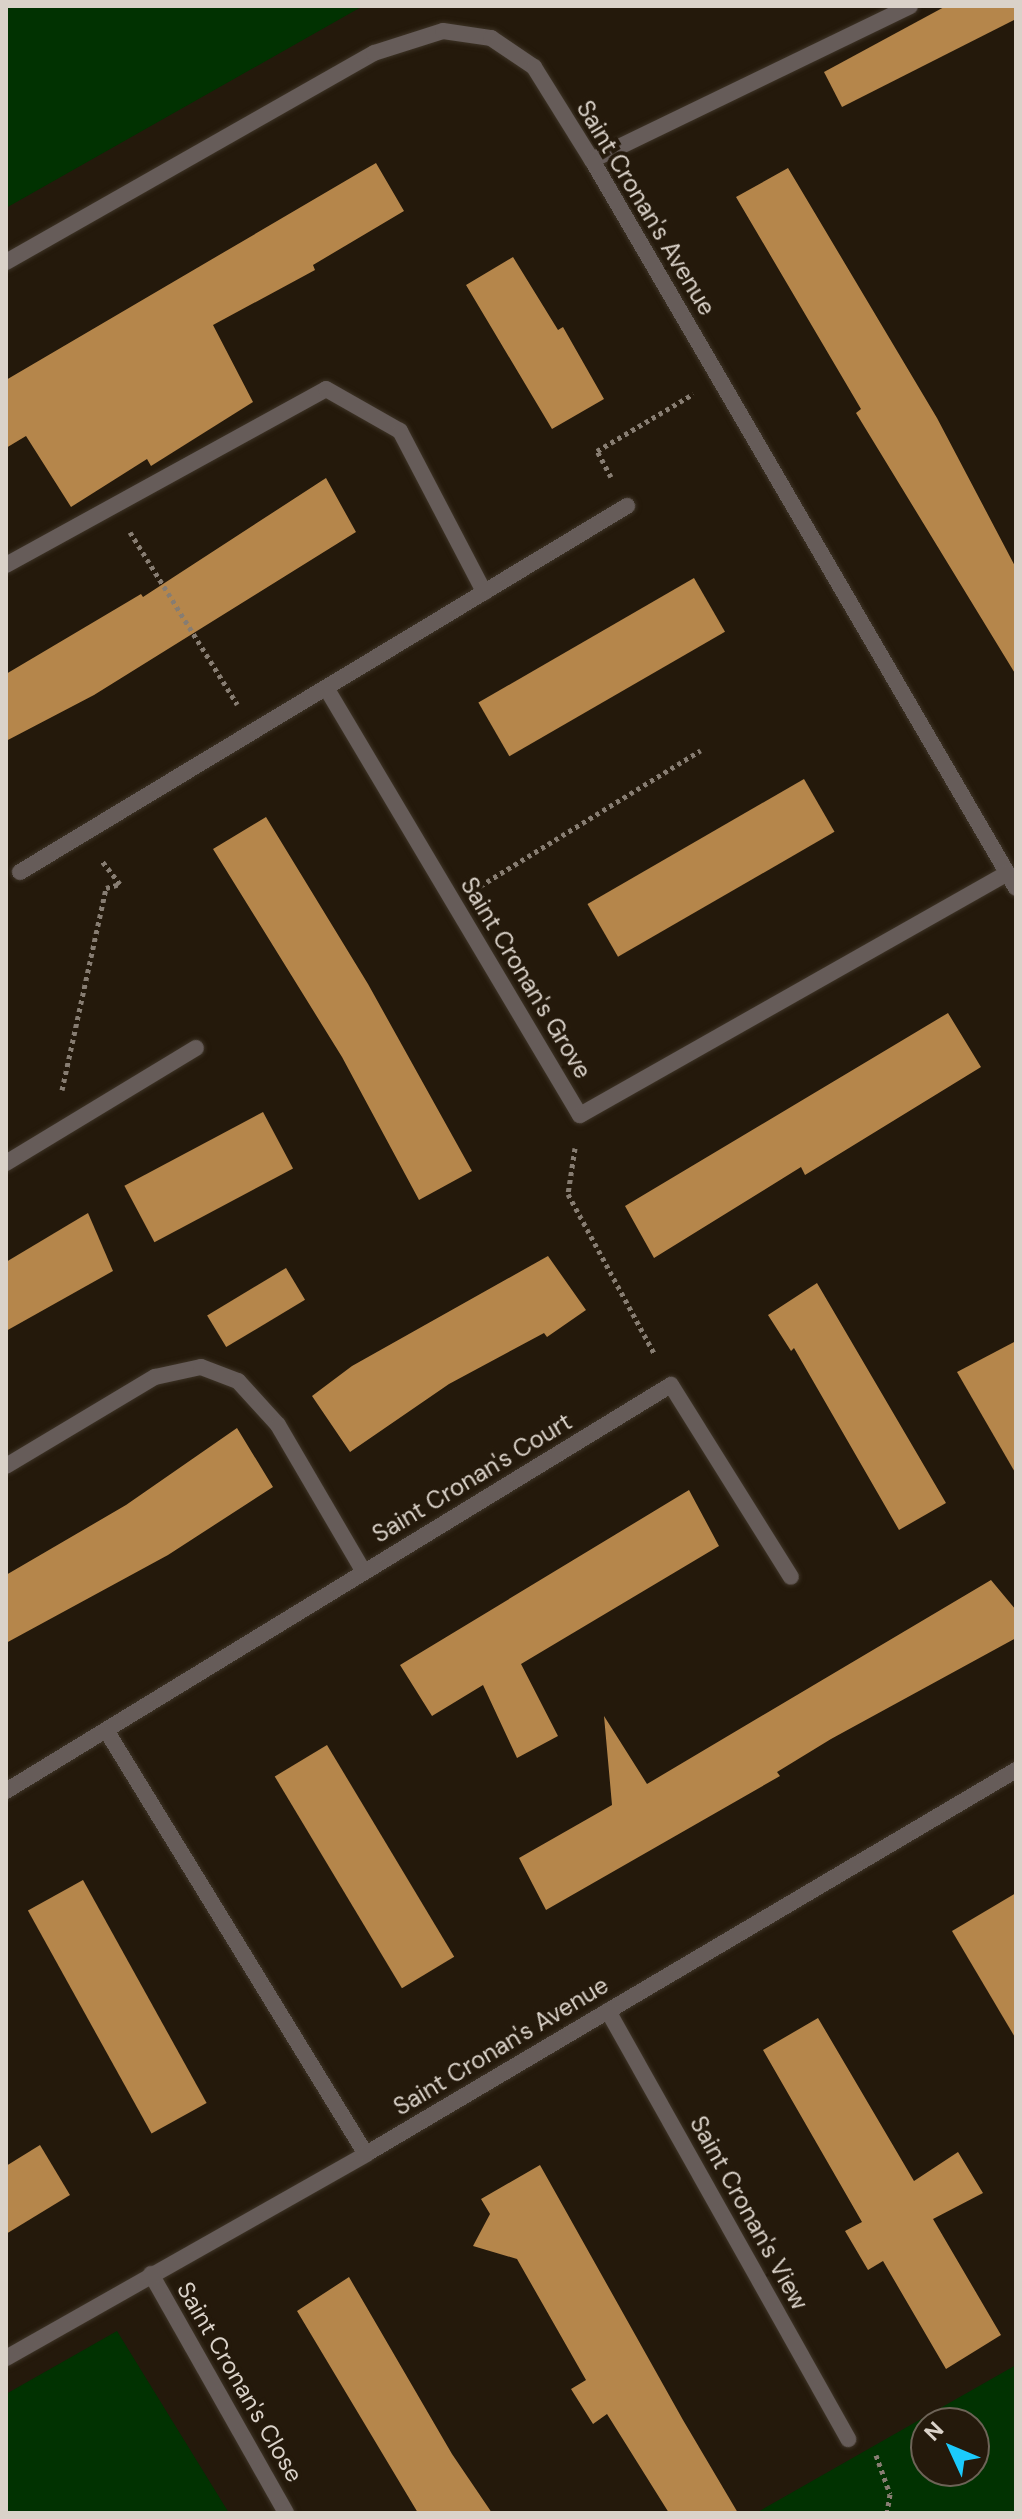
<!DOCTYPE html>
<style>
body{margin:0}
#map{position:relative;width:1022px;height:2519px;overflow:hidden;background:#24190b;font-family:"DM Sans",sans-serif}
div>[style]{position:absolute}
.green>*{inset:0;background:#013201}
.building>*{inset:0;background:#b5864b;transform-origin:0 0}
.path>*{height:5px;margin-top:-2.5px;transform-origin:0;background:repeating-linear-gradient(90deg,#877d72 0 4px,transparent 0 8px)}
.roads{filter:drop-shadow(0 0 2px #3d3326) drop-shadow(0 0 2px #3d3326)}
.service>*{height:16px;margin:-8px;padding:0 8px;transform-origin:8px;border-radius:8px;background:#665c59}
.minor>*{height:16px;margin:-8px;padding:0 8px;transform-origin:8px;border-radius:8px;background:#665c59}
span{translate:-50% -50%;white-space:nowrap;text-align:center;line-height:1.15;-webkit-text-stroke:8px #24190b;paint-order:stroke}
.street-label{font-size:24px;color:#dad2c9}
.frame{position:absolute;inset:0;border:8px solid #dad2c9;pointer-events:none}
.north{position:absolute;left:910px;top:2407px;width:80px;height:80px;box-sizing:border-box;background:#24190b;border:2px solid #6d6357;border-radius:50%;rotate:314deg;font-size:22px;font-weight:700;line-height:32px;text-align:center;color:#dad2c9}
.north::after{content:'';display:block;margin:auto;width:28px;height:36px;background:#1bcafc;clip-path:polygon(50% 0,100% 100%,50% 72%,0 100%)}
</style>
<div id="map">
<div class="green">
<i style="clip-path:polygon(6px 6px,363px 6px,6px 208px)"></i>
<i style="clip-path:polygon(117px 2331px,229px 2513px,6px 2513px,6px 2394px)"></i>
<i style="clip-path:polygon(evenodd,1016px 2365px,1016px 2513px,756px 2513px,1016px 2365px,926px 2423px,974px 2423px,974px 2471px,926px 2471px,926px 2423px)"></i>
</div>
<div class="building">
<i style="clip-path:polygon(946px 6px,1016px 6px,1016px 19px,842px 107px,824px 72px)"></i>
<i style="clip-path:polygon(376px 163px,404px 211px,313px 265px,315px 270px,213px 325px,253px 402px,151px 466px,147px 459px,71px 507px,26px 436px,6px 448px,6px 380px)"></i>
<i style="clip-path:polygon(788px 168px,937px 418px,1016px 568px,1016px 675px,856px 413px,861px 409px,736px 197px)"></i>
<i style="clip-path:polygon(513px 257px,558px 330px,563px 327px,604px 399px,552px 429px,466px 285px)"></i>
<i style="clip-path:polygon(326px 478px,356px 532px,94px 695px,6px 741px,6px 674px,141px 594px,143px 597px)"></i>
<i style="left:694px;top:578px;width:62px;height:249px;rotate:60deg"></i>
<i style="left:804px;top:779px;width:61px;height:250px;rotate:60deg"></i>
<i style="clip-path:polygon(266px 817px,368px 984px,472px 1171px,419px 1200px,342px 1057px,213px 849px)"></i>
<i style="clip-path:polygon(948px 1013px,981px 1067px,805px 1175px,801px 1167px,654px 1258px,625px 1206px)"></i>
<i style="left:263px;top:1112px;width:64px;height:157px;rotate:62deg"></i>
<i style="clip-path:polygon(88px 1213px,113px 1271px,6px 1331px,6px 1262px)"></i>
<i style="clip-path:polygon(548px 1256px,586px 1310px,547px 1337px,544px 1333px,449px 1384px,350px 1452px,312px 1396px,352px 1366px)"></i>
<i style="left:286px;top:1268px;width:37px;height:92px;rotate:59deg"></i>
<i style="clip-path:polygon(817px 1283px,946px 1503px,899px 1530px,794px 1348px,791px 1351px,768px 1315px)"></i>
<i style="clip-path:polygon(1016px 1341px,1016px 1474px,957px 1372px)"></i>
<i style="clip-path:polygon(237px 1428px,273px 1487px,168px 1555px,6px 1643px,6px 1575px,126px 1505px)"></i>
<i style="clip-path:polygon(689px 1490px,719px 1546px,521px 1664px,558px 1736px,517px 1758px,483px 1685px,432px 1716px,400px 1665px)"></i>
<i style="clip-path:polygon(991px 1580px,1016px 1610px,1016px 1638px,831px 1739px,777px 1772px,780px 1776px,546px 1910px,519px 1858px,612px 1805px,604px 1716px,647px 1784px)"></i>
<i style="left:327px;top:1745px;width:247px;height:61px;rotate:59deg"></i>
<i style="left:83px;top:1880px;width:255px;height:63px;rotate:61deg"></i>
<i style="clip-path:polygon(1016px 1893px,1016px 2039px,952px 1931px)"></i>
<i style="clip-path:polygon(818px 2018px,914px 2181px,958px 2152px,983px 2193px,933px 2219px,1001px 2335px,946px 2369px,883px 2261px,868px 2270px,845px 2231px,862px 2222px,763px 2050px)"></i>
<i style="clip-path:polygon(40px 2145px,70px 2195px,6px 2234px,6px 2166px)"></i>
<i style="clip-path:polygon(540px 2165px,683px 2420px,738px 2513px,669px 2513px,607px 2414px,593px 2424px,571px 2389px,586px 2380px,517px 2259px,473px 2246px,490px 2214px,481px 2199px)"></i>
<i style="clip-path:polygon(349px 2277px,452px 2454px,492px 2513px,418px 2513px,297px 2311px)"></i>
</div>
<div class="path">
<i style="left:611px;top:477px;width:30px;rotate:-118deg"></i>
<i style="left:597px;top:451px;width:112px;rotate:-30.7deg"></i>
<i style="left:130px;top:532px;width:203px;rotate:58.1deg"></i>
<i style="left:480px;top:886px;width:259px;rotate:-31.6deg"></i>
<i style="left:62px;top:1090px;width:207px;rotate:-77.7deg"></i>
<i style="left:106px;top:888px;width:15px;rotate:-16deg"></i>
<i style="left:120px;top:884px;width:29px;rotate:-128deg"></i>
<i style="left:575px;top:1148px;width:47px;rotate:98.7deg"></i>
<i style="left:568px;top:1194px;width:183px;rotate:61.6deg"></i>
<i style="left:876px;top:2455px;width:41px;rotate:70.3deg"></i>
<i style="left:890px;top:2494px;width:19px;rotate:99deg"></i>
</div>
<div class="roads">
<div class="service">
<i style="left:6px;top:565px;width:365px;rotate:-28.8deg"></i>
<i style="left:326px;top:389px;width:85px;rotate:29.6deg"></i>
<i style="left:400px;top:431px;width:182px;rotate:62.4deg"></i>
<i style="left:6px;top:1466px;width:174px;rotate:-30.9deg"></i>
<i style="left:155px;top:1377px;width:47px;rotate:-12.3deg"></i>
<i style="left:201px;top:1367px;width:40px;rotate:21deg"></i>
<i style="left:238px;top:1381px;width:59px;rotate:47.7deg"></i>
<i style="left:278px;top:1425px;width:170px;rotate:59.7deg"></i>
</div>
<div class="minor">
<i style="left:592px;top:160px;width:353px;rotate:-25.8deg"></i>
<i style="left:6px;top:262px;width:423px;rotate:-29.6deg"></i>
<i style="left:374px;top:53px;width:72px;rotate:-17.7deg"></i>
<i style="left:443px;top:31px;width:49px;rotate:8.3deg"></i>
<i style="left:491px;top:38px;width:52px;rotate:34deg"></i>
<i style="left:534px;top:67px;width:110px;rotate:58.1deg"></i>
<i style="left:592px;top:160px;width:842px;rotate:59.78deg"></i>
<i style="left:328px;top:691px;width:493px;rotate:59.3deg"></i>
<i style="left:580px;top:1115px;width:491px;rotate:-29.5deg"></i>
<i style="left:20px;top:872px;width:709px;rotate:-31.09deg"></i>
<i style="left:6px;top:1163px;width:222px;rotate:-31.2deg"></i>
<i style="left:106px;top:1730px;width:497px;rotate:58.5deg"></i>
<i style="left:6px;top:1791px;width:779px;rotate:-31.41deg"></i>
<i style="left:671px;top:1385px;width:226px;rotate:58deg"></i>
<i style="left:608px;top:2011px;width:491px;rotate:60.7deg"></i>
<i style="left:151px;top:2274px;width:274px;rotate:60.5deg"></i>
<i style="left:6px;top:2358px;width:414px;rotate:-29.5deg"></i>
<i style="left:366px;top:2154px;width:755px;rotate:-30.57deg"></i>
</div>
</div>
<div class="street-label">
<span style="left:646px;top:208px;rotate:59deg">Saint Cronan's Avenue</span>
<span style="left:526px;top:978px;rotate:59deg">Saint Cronan's Grove</span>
<span style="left:472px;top:1478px;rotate:-31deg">Saint Cronan's Court</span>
<span style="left:501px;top:2046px;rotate:-31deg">Saint Cronan's Avenue</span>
<span style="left:749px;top:2213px;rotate:61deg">Saint Cronan's View</span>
<span style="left:240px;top:2382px;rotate:60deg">Saint Cronan's Close</span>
</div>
<div class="frame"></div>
<div class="north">N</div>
</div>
